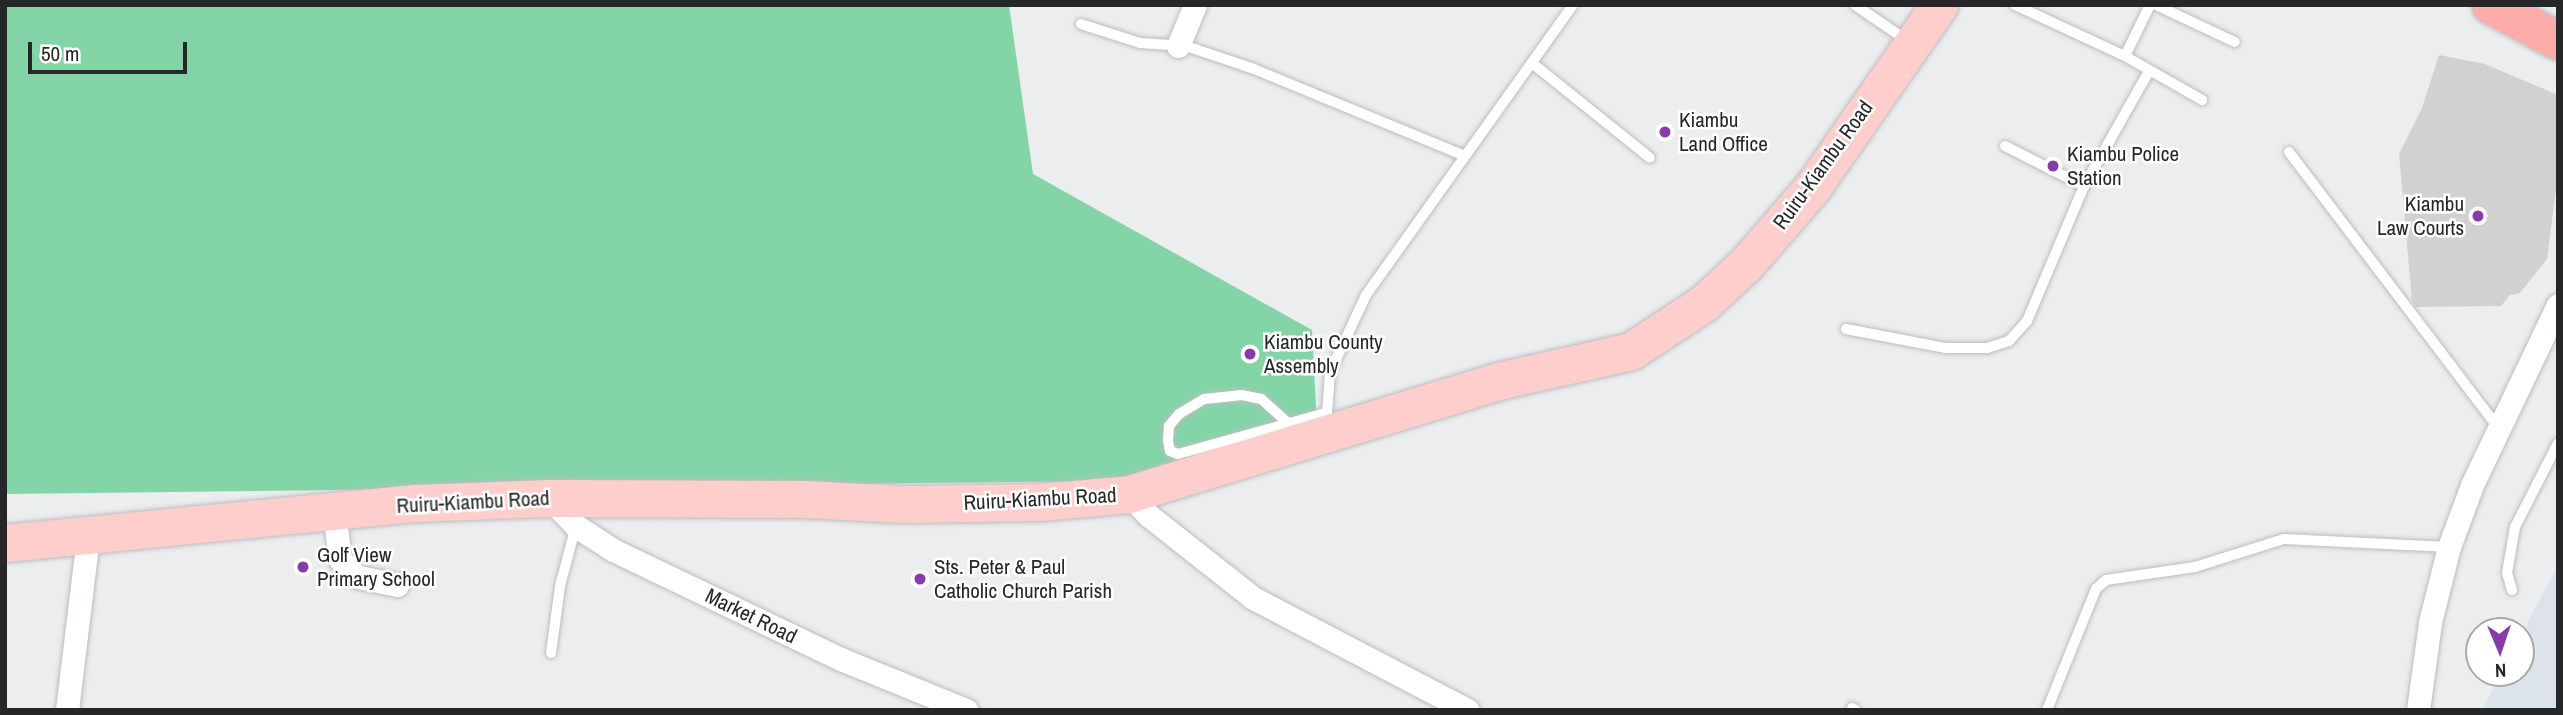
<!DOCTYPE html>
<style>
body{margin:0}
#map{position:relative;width:2563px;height:715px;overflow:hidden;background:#ebedef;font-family:"Archivo Narrow",sans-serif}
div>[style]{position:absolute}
.built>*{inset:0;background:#dce3eb}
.green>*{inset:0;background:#83d5a8}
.building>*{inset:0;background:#d3d1d0}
.roads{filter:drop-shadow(0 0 2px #bcbdbf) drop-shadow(0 0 2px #bcbdbf)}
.lane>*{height:10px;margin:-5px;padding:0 5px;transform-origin:5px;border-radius:5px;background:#fff}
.street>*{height:23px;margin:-11.5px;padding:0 11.5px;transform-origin:11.5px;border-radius:11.5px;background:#fff}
.primary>*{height:37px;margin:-18.5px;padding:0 18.5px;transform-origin:18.5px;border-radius:18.5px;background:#fdcecc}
.highway>*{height:38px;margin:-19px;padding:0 19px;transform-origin:19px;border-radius:19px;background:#fcadaa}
.dots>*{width:19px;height:19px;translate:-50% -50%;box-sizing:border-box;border:4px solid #fff;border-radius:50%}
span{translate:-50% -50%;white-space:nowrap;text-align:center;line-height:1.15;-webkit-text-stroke:5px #fff;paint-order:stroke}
.poi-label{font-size:21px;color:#262728}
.left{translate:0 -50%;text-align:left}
.right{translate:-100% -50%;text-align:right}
.street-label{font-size:21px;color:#262728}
.frame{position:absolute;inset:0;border:7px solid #262728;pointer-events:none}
.north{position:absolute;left:2465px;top:617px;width:70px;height:70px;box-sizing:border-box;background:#fff;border:2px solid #a8a9a9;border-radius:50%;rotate:178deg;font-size:19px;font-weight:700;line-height:28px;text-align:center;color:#262728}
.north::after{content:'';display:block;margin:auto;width:24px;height:32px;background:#873aaa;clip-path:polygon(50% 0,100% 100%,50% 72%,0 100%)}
.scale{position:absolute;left:28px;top:42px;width:159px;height:32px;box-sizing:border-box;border:4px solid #262728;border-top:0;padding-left:9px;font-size:21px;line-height:24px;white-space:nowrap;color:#262728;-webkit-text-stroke:5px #fff;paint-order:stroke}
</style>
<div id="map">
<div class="built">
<i style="clip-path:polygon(2558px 565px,2558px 710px,2482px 710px,2501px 673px,2521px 673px,2521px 635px)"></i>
</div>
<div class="green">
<i style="clip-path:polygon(5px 5px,1009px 5px,1033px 174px,1312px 330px,1317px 427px,1110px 481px,5px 494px)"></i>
</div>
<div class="building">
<i style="clip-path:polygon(2439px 55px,2485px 64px,2558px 95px,2558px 174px,2547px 259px,2520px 293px,2510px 295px,2501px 306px,2416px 307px,2412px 301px,2399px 154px,2422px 108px)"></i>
</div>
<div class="roads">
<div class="lane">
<i style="left:1855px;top:5px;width:65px;rotate:34.4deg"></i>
<i style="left:2015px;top:5px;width:121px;rotate:24.9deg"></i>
<i style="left:2125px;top:56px;width:89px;rotate:29.7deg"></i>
<i style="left:2156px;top:5px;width:87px;rotate:25.1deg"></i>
<i style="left:1081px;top:24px;width:62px;rotate:17.9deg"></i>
<i style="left:1140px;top:43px;width:46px;rotate:3.7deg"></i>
<i style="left:1186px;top:46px;width:72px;rotate:18.7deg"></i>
<i style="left:1254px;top:69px;width:226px;rotate:22.4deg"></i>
<i style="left:2125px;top:56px;width:57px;rotate:-63.9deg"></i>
<i style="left:1532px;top:63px;width:151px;rotate:38.8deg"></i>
<i style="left:2005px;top:146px;width:89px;rotate:26.9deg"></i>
<i style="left:2289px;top:152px;width:348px;rotate:52.8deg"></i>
<i style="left:1846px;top:329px;width:102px;rotate:10.8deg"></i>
<i style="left:1946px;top:348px;width:41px"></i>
<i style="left:1987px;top:348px;width:23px;rotate:-18deg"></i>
<i style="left:2009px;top:341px;width:27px;rotate:-48deg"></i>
<i style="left:2027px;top:321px;width:147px;rotate:-67.1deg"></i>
<i style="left:2084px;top:186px;width:132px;rotate:-60.5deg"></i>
<i style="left:1288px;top:423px;width:36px;rotate:-138deg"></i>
<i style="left:1261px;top:399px;width:19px;rotate:-168deg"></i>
<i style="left:1242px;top:395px;width:38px;rotate:174deg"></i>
<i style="left:1204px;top:399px;width:29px;rotate:149deg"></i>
<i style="left:1179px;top:414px;width:16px;rotate:130deg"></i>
<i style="left:1169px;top:426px;width:14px;rotate:94deg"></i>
<i style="left:1168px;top:440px;width:11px;rotate:80deg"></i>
<i style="left:1170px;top:451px;width:9px;rotate:21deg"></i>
<i style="left:1178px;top:454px;width:154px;rotate:-15.5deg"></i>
<i style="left:1326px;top:428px;width:56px;rotate:-85.9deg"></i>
<i style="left:1330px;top:372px;width:85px;rotate:-64.9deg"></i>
<i style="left:1366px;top:295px;width:356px;rotate:-54.5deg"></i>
<i style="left:2512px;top:590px;width:18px;rotate:-106deg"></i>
<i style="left:2507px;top:573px;width:47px;rotate:-80.1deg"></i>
<i style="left:2515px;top:527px;width:94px;rotate:-62.9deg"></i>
<i style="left:551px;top:653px;width:68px;rotate:-82.3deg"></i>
<i style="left:560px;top:586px;width:62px;rotate:-75.1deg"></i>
<i style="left:1852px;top:708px;width:4px;rotate:27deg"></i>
<i style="left:2047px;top:710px;width:131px;rotate:-68deg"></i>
<i style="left:2096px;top:589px;width:13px;rotate:-42deg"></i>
<i style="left:2106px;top:580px;width:90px;rotate:-8.3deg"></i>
<i style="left:2195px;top:567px;width:93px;rotate:-17.5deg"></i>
<i style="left:2284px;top:539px;width:165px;rotate:2.8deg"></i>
</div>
<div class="street">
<i style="left:1178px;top:46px;width:44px;rotate:-67.5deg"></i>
<i style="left:1129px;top:494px;width:28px;rotate:48deg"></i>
<i style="left:1148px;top:515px;width:134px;rotate:38.3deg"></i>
<i style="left:1253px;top:598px;width:242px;rotate:27.6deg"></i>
<i style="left:549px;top:498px;width:39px;rotate:46deg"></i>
<i style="left:576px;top:526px;width:44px;rotate:33deg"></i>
<i style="left:613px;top:550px;width:255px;rotate:25.6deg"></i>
<i style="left:843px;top:660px;width:133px;rotate:22.1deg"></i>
<i style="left:334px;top:511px;width:48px;rotate:82.9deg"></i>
<i style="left:340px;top:559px;width:15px;rotate:53deg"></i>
<i style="left:349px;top:571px;width:12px;rotate:31deg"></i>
<i style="left:359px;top:577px;width:39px;rotate:12deg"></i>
<i style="left:67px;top:710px;width:175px;rotate:-83.1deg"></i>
<i style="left:2418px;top:710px;width:89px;rotate:-82.2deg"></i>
<i style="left:2430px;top:622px;width:77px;rotate:-75.8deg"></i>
<i style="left:2449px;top:547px;width:66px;rotate:-69.6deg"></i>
<i style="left:2472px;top:485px;width:199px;rotate:-64.5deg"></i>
</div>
<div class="primary">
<i style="left:5px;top:543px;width:412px;rotate:-5.6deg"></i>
<i style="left:415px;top:503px;width:134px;rotate:-2.1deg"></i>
<i style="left:549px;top:498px;width:255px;rotate:0.2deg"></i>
<i style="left:804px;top:499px;width:98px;rotate:2.9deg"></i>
<i style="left:902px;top:504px;width:138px;rotate:-0.8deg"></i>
<i style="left:1040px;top:502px;width:89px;rotate:-5.1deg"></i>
<i style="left:1129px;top:494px;width:386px;rotate:-17deg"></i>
<i style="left:1498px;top:381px;width:136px;rotate:-12.7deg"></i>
<i style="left:1631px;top:351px;width:87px;rotate:-33.3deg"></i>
<i style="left:1704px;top:303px;width:59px;rotate:-42.9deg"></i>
<i style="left:1747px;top:263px;width:99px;rotate:-49.1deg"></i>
<i style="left:1812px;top:188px;width:223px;rotate:-55.2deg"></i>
</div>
<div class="highway">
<i style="left:2491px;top:5px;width:76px;rotate:28.2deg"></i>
</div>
</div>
<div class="dots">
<i style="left:1665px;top:132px;background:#873aaa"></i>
<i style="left:2053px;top:166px;background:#873aaa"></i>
<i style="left:2478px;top:216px;background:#873aaa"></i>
<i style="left:1250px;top:354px;background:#873aaa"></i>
<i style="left:303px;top:567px;background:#873aaa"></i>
<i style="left:920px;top:579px;background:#873aaa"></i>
</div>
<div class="poi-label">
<span class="left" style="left:1679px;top:132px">Kiambu<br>Land Office</span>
<span class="left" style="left:2067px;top:166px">Kiambu Police<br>Station</span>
<span class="right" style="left:2464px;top:216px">Kiambu<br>Law Courts</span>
<span class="left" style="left:1264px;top:354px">Kiambu County<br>Assembly</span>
<span class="left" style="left:317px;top:567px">Golf View<br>Primary School</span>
<span class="left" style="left:934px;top:579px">Sts. Peter &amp; Paul<br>Catholic Church Parish</span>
</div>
<div class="street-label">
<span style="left:1823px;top:165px;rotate:-54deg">Ruiru-Kiambu Road</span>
<span style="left:1040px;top:499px;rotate:-3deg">Ruiru-Kiambu Road</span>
<span style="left:473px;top:502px;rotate:-3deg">Ruiru-Kiambu Road</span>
<span style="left:751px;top:616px;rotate:26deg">Market Road</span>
</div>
<div class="frame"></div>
<div class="north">N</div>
<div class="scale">50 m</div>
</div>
